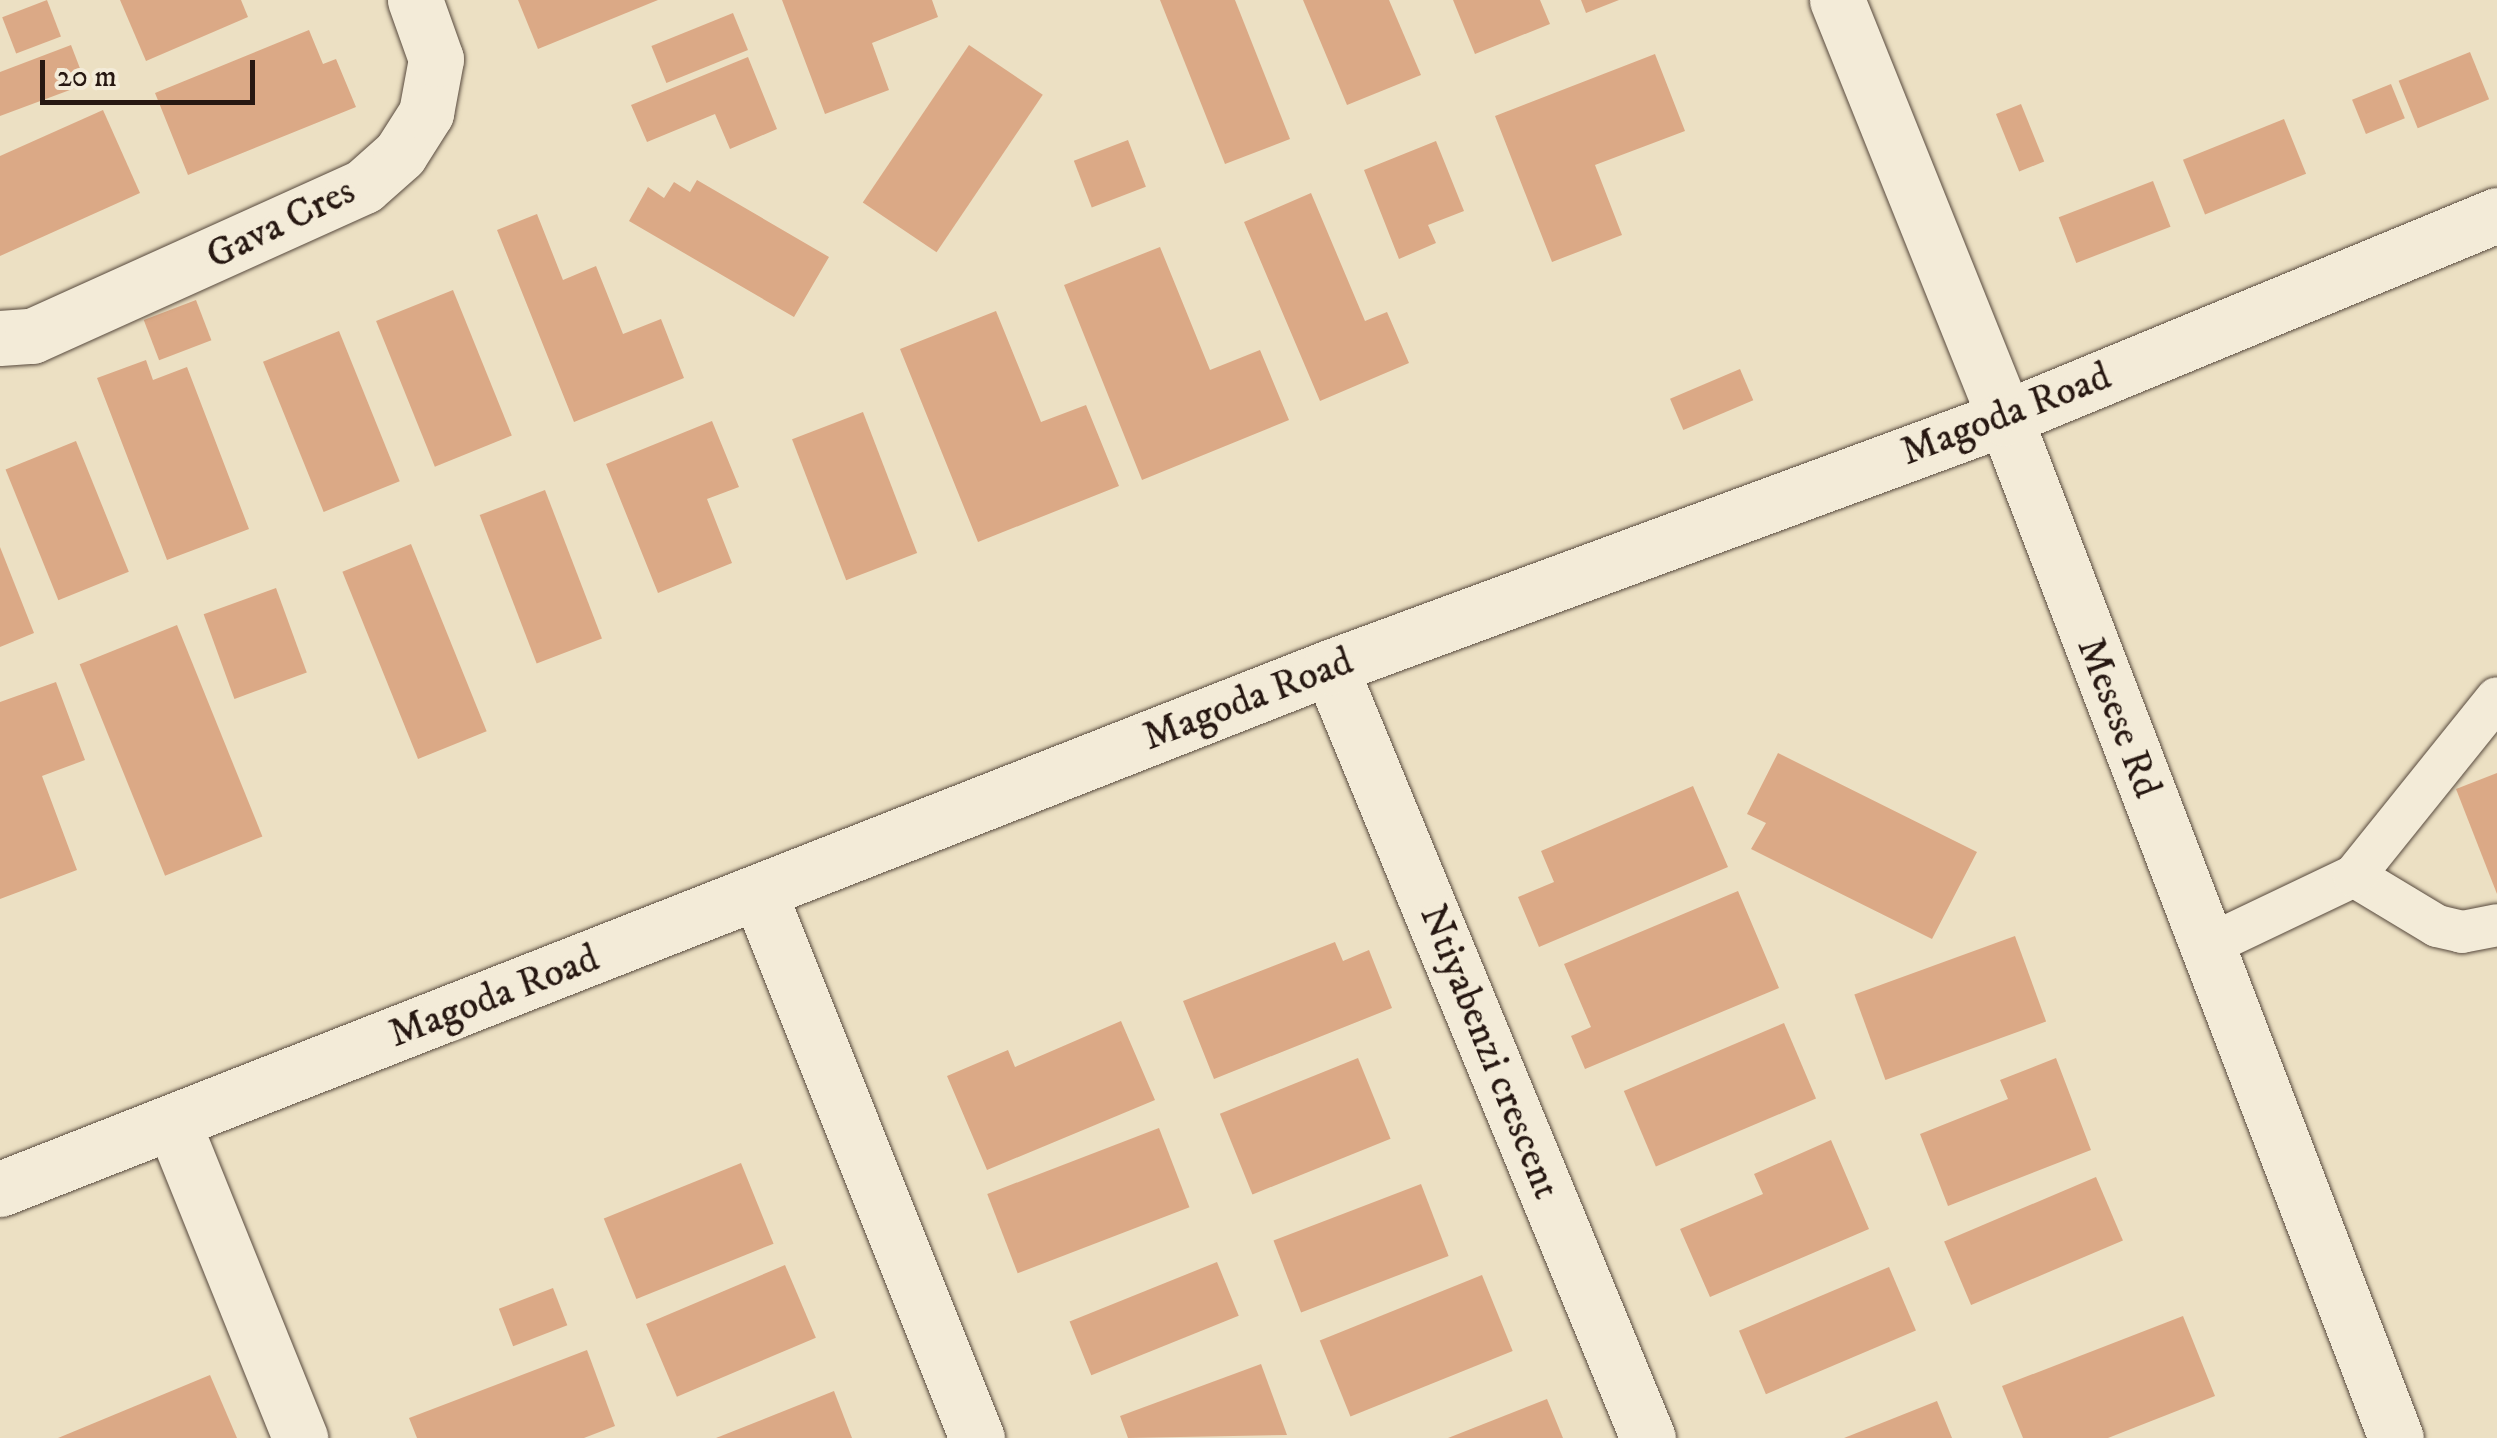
<!DOCTYPE html>
<style>
body{margin:0}
#map{position:relative;width:2497px;height:1438px;overflow:hidden;background:#ece0c3;font-family:"IM FELL DW Pica",serif}
div>[style]{position:absolute}
.building>*{inset:0;background:#dba986;transform-origin:0 0}
.roads{filter:drop-shadow(0 0 2px #584a3e) drop-shadow(0 0 2px #584a3e)}
.service>*{height:42px;margin:-21px;padding:0 21px;transform-origin:21px;border-radius:21px;background:#f3ebd8}
.minor>*{height:55px;margin:-27.5px;padding:0 27.5px;transform-origin:27.5px;border-radius:27.5px;background:#f3ebd8}
.tertiary>*{height:55px;margin:-27.5px;padding:0 27.5px;transform-origin:27.5px;border-radius:27.5px;background:#f3ebd8}
span{translate:-50% -50%;white-space:nowrap;text-align:center;line-height:1.15;-webkit-text-stroke:10px #f3ebd8;paint-order:stroke}
.street-label{font-size:40px;color:#271812}
.scale{position:absolute;left:40px;top:60px;width:215px;height:45px;box-sizing:border-box;border:5px solid #271812;border-top:0;padding-left:12px;font-size:30px;line-height:35px;white-space:nowrap;color:#271812;-webkit-text-stroke:8px #f3ebd8;paint-order:stroke}
</style>
<div id="map">
<div class="building">
<i style="left:47px;top:0;width:39px;height:48px;rotate:69deg"></i>
<i style="clip-path:polygon(120px 0,241px 0,248px 17px,146px 61px)"></i>
<i style="clip-path:polygon(518px 0,658px 0,538px 49px)"></i>
<i style="clip-path:polygon(782px 0,932px 0,938px 17px,872px 43px,889px 90px,825px 114px)"></i>
<i style="clip-path:polygon(1160px 0,1235px 0,1290px 139px,1225px 164px)"></i>
<i style="clip-path:polygon(1303px 0,1389px 0,1421px 75px,1347px 105px)"></i>
<i style="clip-path:polygon(1453px 0,1540px 0,1550px 24px,1475px 54px)"></i>
<i style="clip-path:polygon(1581px 0,1619px 0,1586px 13px)"></i>
<i style="left:733px;top:13px;width:40px;height:88px;rotate:68deg"></i>
<i style="clip-path:polygon(309px 30px,323px 64px,336px 59px,356px 107px,188px 175px,155px 93px)"></i>
<i style="clip-path:polygon(71px 45px,86px 84px,0 116px,0 72px)"></i>
<i style="left:969px;top:45px;width:89px;height:190px;rotate:34deg"></i>
<i style="left:2470px;top:52px;width:51px;height:77px;rotate:68deg"></i>
<i style="clip-path:polygon(1655px 54px,1685px 131px,1595px 165px,1622px 235px,1552px 262px,1495px 116px)"></i>
<i style="clip-path:polygon(748px 57px,777px 129px,730px 149px,715px 114px,647px 142px,631px 105px)"></i>
<i style="left:2391px;top:84px;width:37px;height:42px;rotate:68deg"></i>
<i style="left:2021px;top:104px;width:62px;height:27px;rotate:68deg"></i>
<i style="clip-path:polygon(103px 110px,140px 193px,0 256px,0 156px)"></i>
<i style="left:2284px;top:119px;width:59px;height:109px;rotate:68deg"></i>
<i style="left:1128px;top:140px;width:50px;height:58px;rotate:69deg"></i>
<i style="clip-path:polygon(1436px 141px,1464px 211px,1428px 225px,1436px 243px,1399px 259px,1364px 170px)"></i>
<i style="clip-path:polygon(697px 180px,829px 257px,794px 317px,629px 221px,648px 187px,664px 198px,674px 182px,690px 192px)"></i>
<i style="left:2153px;top:181px;width:49px;height:101px;rotate:69deg"></i>
<i style="clip-path:polygon(1311px 193px,1365px 321px,1387px 312px,1409px 363px,1320px 401px,1244px 222px)"></i>
<i style="clip-path:polygon(537px 214px,563px 280px,596px 266px,623px 334px,661px 319px,684px 378px,574px 422px,497px 230px)"></i>
<i style="clip-path:polygon(1160px 247px,1210px 370px,1260px 350px,1289px 420px,1142px 480px,1064px 285px)"></i>
<i style="left:453px;top:290px;width:157px;height:83px;rotate:68deg"></i>
<i style="left:196px;top:300px;width:43px;height:56px;rotate:69deg"></i>
<i style="clip-path:polygon(996px 311px,1041px 422px,1086px 405px,1119px 486px,978px 542px,900px 349px)"></i>
<i style="left:339px;top:331px;width:162px;height:82px;rotate:68deg"></i>
<i style="clip-path:polygon(146px 360px,153px 380px,187px 367px,249px 529px,167px 560px,97px 378px)"></i>
<i style="left:1740px;top:369px;width:34px;height:76px;rotate:67deg"></i>
<i style="left:863px;top:412px;width:151px;height:76px;rotate:69deg"></i>
<i style="clip-path:polygon(712px 421px,739px 487px,707px 499px,732px 563px,658px 593px,606px 464px)"></i>
<i style="left:76px;top:441px;width:141px;height:76px;rotate:68deg"></i>
<i style="left:545px;top:490px;width:159px;height:70px;rotate:69deg"></i>
<i style="left:411px;top:544px;width:202px;height:74px;rotate:68deg"></i>
<i style="clip-path:polygon(0 547px,34px 633px,0 647px)"></i>
<i style="left:276px;top:588px;width:90px;height:77px;rotate:70deg"></i>
<i style="left:177px;top:625px;width:228px;height:105px;rotate:68deg"></i>
<i style="clip-path:polygon(56px 682px,85px 760px,42px 776px,77px 870px,0 899px,0 702px)"></i>
<i style="clip-path:polygon(1778px 753px,1977px 852px,1932px 939px,1751px 849px,1766px 823px,1747px 814px)"></i>
<i style="clip-path:polygon(2497px 773px,2497px 894px,2456px 789px)"></i>
<i style="clip-path:polygon(1693px 786px,1728px 867px,1539px 947px,1518px 897px,1554px 882px,1541px 851px)"></i>
<i style="clip-path:polygon(1738px 891px,1779px 988px,1585px 1069px,1571px 1036px,1591px 1027px,1564px 964px)"></i>
<i style="left:2015px;top:936px;width:91px;height:171px;rotate:70deg"></i>
<i style="clip-path:polygon(1335px 942px,1343px 961px,1369px 950px,1392px 1008px,1214px 1079px,1183px 1001px)"></i>
<i style="clip-path:polygon(1121px 1021px,1155px 1100px,987px 1170px,947px 1076px,1008px 1050px,1015px 1067px)"></i>
<i style="left:1784px;top:1023px;width:82px;height:174px;rotate:67deg"></i>
<i style="left:1358px;top:1058px;width:87px;height:149px;rotate:68deg"></i>
<i style="clip-path:polygon(2056px 1058px,2091px 1150px,1948px 1206px,1920px 1134px,2008px 1099px,2000px 1080px)"></i>
<i style="left:1159px;top:1128px;width:85px;height:184px;rotate:69deg"></i>
<i style="clip-path:polygon(1831px 1140px,1869px 1229px,1710px 1297px,1680px 1229px,1763px 1194px,1754px 1174px)"></i>
<i style="left:741px;top:1163px;width:87px;height:148px;rotate:68deg"></i>
<i style="left:2096px;top:1177px;width:69px;height:165px;rotate:67deg"></i>
<i style="left:1421px;top:1184px;width:77px;height:158px;rotate:69deg"></i>
<i style="left:1217px;top:1262px;width:58px;height:159px;rotate:68deg"></i>
<i style="left:785px;top:1265px;width:79px;height:151px;rotate:67deg"></i>
<i style="left:1889px;top:1267px;width:69px;height:163px;rotate:67deg"></i>
<i style="left:1482px;top:1275px;width:82px;height:175px;rotate:68deg"></i>
<i style="left:553px;top:1288px;width:40px;height:58px;rotate:69deg"></i>
<i style="clip-path:polygon(2183px 1316px,2215px 1396px,2108px 1438px,2023px 1438px,2002px 1386px)"></i>
<i style="clip-path:polygon(587px 1350px,615px 1426px,584px 1438px,417px 1438px,409px 1418px)"></i>
<i style="clip-path:polygon(1261px 1364px,1287px 1435px,1128px 1438px,1120px 1416px)"></i>
<i style="clip-path:polygon(210px 1375px,237px 1438px,58px 1438px)"></i>
<i style="clip-path:polygon(834px 1391px,852px 1438px,716px 1438px)"></i>
<i style="clip-path:polygon(1547px 1399px,1563px 1438px,1448px 1438px)"></i>
<i style="clip-path:polygon(1937px 1401px,1952px 1438px,1844px 1438px)"></i>
</div>
<div class="roads">
<div class="service">
<i style="left:2354px;top:876px;width:97px;rotate:31.1deg"></i>
<i style="left:2437px;top:926px;width:26px;rotate:13deg"></i>
<i style="left:2462px;top:932px;width:36px;rotate:-11deg"></i>
<i style="left:2205px;top:947px;width:165px;rotate:-25.5deg"></i>
<i style="left:2354px;top:876px;width:228px;rotate:-51.2deg"></i>
</div>
<div class="minor">
<i style="left:1837px;top:0;width:450px;rotate:68.1deg"></i>
<i style="left:0;top:338px;width:32px;rotate:-4deg"></i>
<i style="left:32px;top:336px;width:364px;rotate:-24.3deg"></i>
<i style="left:364px;top:186px;width:48px;rotate:-41.6deg"></i>
<i style="left:400px;top:154px;width:49px;rotate:-57.6deg"></i>
<i style="left:426px;top:113px;width:55px;rotate:-79.5deg"></i>
<i style="left:436px;top:59px;width:63px;rotate:-109.6deg"></i>
<i style="left:1330px;top:667px;width:834px;rotate:67.59deg"></i>
<i style="left:759px;top:893px;width:587px;rotate:68.2deg"></i>
<i style="left:173px;top:1123px;width:340px;rotate:68deg"></i>
</div>
<div class="tertiary">
<i style="left:2005px;top:418px;width:1092px;rotate:69.03deg"></i>
<i style="left:0;top:1189px;width:1429px;rotate:-21.43deg"></i>
<i style="left:1330px;top:667px;width:719px;rotate:-20.25deg"></i>
<i style="left:2005px;top:418px;width:532px;rotate:-22.42deg"></i>
</div>
</div>
<div class="street-label">
<span style="left:281px;top:224px;rotate:-26deg">Gava Cres</span>
<span style="left:2006px;top:415px;rotate:-21deg">Magoda Road</span>
<span style="left:1248px;top:700px;rotate:-21deg">Magoda Road</span>
<span style="left:2118px;top:718px;rotate:69deg">Mesese Rd</span>
<span style="left:494px;top:997px;rotate:-21deg">Magoda Road</span>
<span style="left:1489px;top:1052px;rotate:68deg">Ntiyabenzi crescent</span>
</div>
<div class="scale">20 m</div>
</div>
